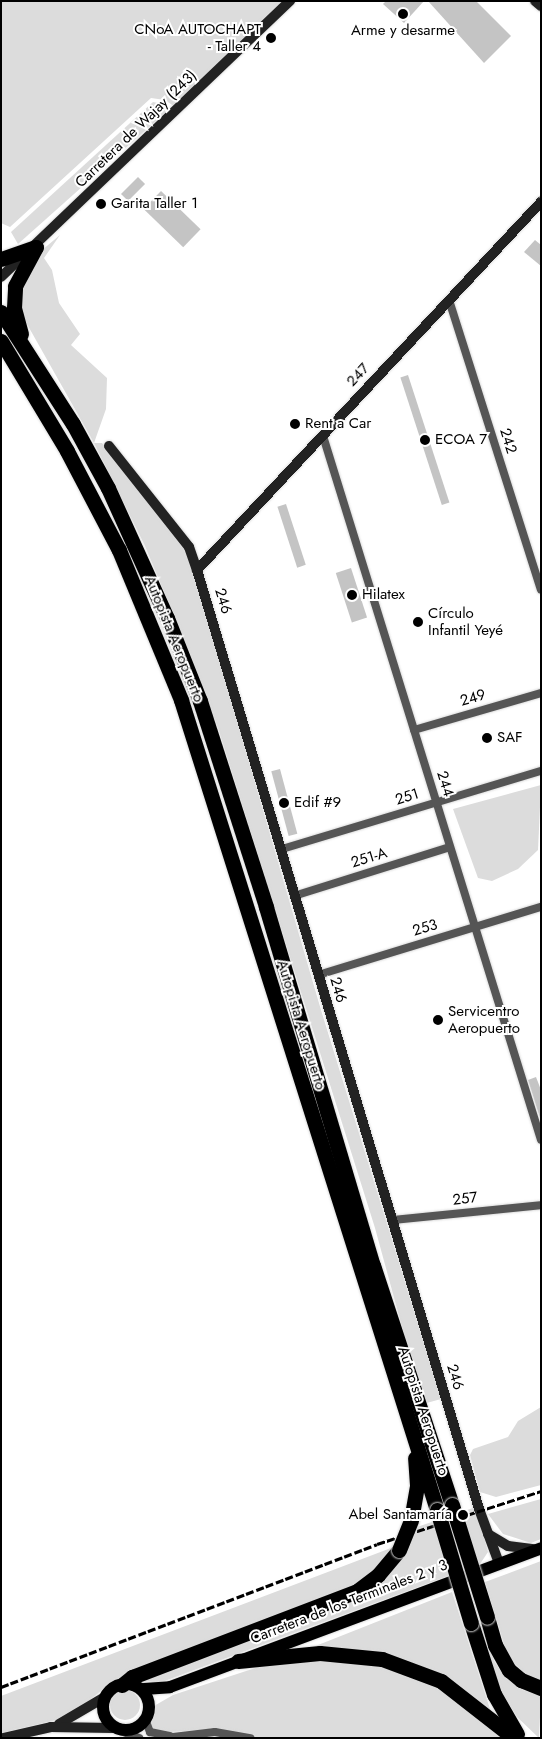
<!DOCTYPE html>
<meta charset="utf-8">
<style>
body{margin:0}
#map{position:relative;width:542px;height:1739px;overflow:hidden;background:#fff;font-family:Jost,sans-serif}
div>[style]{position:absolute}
.green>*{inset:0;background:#dcdcdc}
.round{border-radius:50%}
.building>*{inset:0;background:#c4c4c4;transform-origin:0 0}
.roads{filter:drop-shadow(0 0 1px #dbdbdb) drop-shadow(0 0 1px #dbdbdb)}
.street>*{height:8px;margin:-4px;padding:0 4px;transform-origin:4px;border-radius:4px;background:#555}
.secondary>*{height:10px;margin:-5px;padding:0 5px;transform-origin:5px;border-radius:5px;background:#222}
.primary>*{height:12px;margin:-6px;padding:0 6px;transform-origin:6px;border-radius:6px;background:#000}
.primary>.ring{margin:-6px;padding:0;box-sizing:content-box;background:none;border:12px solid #000;border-radius:50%}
.highway>*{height:15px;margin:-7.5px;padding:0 7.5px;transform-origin:7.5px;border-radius:7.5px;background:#000}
.rail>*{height:2.5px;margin-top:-1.25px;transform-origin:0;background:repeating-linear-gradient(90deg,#000 0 8px,transparent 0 10.5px)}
.bridges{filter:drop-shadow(0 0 1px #dbdbdb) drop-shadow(0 0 1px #dbdbdb)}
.highway-bridge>*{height:15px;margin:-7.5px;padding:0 7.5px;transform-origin:7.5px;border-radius:7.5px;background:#000}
.dots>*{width:14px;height:14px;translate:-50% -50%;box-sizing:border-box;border:2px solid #fff;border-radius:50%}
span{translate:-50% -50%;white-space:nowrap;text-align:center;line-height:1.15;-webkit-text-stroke:4px #fff;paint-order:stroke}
.poi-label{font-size:15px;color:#000}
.right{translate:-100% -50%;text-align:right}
.left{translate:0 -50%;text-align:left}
.street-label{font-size:15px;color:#000}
.frame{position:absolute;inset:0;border:2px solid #000;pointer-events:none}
</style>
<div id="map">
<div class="green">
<i style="clip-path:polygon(1px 1px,290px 1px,178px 109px,165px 100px,151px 98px,10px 227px,1px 223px)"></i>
<i style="clip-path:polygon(153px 102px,162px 104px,166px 112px,18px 244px,11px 232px)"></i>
<i style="clip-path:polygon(60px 235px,44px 258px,52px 270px,59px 303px,80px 334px,71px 345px,107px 378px,106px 409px,94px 443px,102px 443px,183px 548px,192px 566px,321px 1010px,441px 1399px,423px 1404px,375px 1228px,219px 731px,191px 657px,145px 546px,94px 443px,23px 317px,20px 288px,35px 256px)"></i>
<i style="clip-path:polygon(541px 785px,538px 850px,518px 869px,492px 881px,478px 878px,453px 809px)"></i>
<i style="clip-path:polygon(541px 1407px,541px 1485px,496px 1497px,480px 1492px,470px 1455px,473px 1449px,508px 1437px,518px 1421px)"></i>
<i style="clip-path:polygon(541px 1499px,541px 1539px,531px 1543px,503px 1534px,488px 1514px)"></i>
<i style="clip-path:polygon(476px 1507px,488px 1552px,480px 1564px,170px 1679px,159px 1683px,143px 1680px,357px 1597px,405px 1551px,417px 1527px)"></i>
<i style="clip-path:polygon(391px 1548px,381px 1565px,346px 1591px,113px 1681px,69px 1717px,1px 1733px,1px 1696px)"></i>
<i style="clip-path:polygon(541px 1561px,541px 1680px,525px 1674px,508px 1657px,485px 1582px)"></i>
<i style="clip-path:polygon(452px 1592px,491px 1712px,454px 1683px,313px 1647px)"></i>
<i style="clip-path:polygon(481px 1620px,494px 1661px,505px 1677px,523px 1690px,541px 1696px,539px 1738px,517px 1717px,500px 1689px,478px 1621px)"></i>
<i style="clip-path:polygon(292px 1660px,368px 1662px,438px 1687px,503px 1738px,255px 1738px,216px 1729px,170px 1732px,151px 1728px,148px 1718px,154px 1706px,173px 1695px,258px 1667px)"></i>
<i class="round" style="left:110px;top:1690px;width:30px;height:30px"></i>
</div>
<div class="building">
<i style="clip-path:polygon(386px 1px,424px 1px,404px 23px,383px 4px)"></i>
<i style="clip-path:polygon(428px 1px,476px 1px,511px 36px,484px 63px)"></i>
<i style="left:138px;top:177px;width:10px;height:24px;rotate:45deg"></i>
<i style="left:161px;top:191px;width:55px;height:25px;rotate:44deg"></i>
<i style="clip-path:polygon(535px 240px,541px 245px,541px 266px,524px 252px)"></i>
<i style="left:408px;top:375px;width:134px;height:8px;rotate:72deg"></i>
<i style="left:286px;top:504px;width:64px;height:9px;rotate:72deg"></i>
<i style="left:351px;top:568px;width:52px;height:16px;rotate:72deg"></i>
<i style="left:280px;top:769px;width:67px;height:9px;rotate:75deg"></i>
<i style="clip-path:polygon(536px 1077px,541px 1090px,540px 1118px,528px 1080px)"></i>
</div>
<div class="roads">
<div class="street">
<i style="left:449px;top:300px;width:304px;rotate:72.4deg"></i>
<i style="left:323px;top:436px;width:737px;rotate:72.79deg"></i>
<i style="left:414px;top:730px;width:132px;rotate:-16.2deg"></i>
<i style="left:282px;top:849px;width:270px;rotate:-16.8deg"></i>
<i style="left:297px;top:895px;width:160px;rotate:-17.4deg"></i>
<i style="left:318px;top:975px;width:233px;rotate:-17deg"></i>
<i style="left:392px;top:1220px;width:150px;rotate:-5.7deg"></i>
<i style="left:145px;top:1719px;width:14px;rotate:69deg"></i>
<i style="left:150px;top:1732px;width:20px;rotate:11deg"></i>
<i style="left:113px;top:1728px;width:28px;rotate:21deg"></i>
<i style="left:165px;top:1738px;width:50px;rotate:-6.8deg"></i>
<i style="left:215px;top:1732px;width:36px;rotate:10deg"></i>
</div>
<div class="secondary">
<i style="left:535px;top:1px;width:8px;rotate:40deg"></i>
<i style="left:1px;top:277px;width:400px;rotate:-43.7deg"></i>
<i style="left:109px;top:446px;width:129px;rotate:51.6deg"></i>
<i style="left:189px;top:547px;width:24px;rotate:71deg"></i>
<i style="left:197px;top:570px;width:980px;rotate:73.28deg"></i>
<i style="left:479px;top:1509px;width:58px;rotate:69.7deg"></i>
<i style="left:197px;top:570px;width:504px;rotate:-46.93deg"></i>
<i style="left:488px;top:1534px;width:23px;rotate:31deg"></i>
<i style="left:508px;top:1546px;width:26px;rotate:7deg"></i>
<i style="left:59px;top:1724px;width:53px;rotate:-30.4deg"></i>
<i style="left:3px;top:1738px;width:49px;rotate:-12.9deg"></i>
<i style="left:51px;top:1727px;width:62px;rotate:0.9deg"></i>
</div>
<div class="primary">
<i class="ring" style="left:103px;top:1684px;width:34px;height:34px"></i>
<i style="left:144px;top:1689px;width:26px;rotate:-4deg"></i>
<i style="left:170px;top:1687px;width:396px;rotate:-20.5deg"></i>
</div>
<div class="highway">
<i style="left:1px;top:259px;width:37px;rotate:-19deg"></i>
<i style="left:1px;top:312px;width:133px;rotate:57.3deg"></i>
<i style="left:73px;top:424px;width:73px;rotate:61.3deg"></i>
<i style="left:108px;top:488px;width:143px;rotate:65.6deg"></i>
<i style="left:167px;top:618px;width:89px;rotate:68.3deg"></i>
<i style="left:200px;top:701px;width:216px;rotate:72.2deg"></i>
<i style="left:266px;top:907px;width:374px;rotate:73.4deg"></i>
<i style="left:373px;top:1265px;width:253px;rotate:71.8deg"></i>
<i style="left:21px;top:334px;width:27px;rotate:-105deg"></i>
<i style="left:14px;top:308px;width:22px;rotate:-87deg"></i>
<i style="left:15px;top:286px;width:44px;rotate:-61.7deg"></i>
<i style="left:1px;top:341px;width:128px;rotate:59deg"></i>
<i style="left:67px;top:451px;width:112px;rotate:62.3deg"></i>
<i style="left:119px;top:550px;width:162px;rotate:67.5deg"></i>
<i style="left:181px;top:700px;width:849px;rotate:72.46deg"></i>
<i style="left:411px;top:1520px;width:36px;rotate:-80deg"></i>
<i style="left:417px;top:1485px;width:27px;rotate:-94deg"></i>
<i style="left:487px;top:1617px;width:29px;rotate:74deg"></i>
<i style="left:495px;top:1645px;width:29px;rotate:61deg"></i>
<i style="left:509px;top:1670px;width:16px;rotate:40deg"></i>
<i style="left:521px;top:1680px;width:22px;rotate:22deg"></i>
<i style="left:471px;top:1623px;width:75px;rotate:72.1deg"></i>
<i style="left:494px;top:1694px;width:46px;rotate:60.1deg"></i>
<i style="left:238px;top:1661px;width:82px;rotate:-5.6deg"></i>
<i style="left:320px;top:1653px;width:62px;rotate:5.5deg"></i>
<i style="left:382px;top:1659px;width:63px;rotate:20.4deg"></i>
<i style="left:441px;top:1681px;width:93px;rotate:38deg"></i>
<i style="left:122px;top:1685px;width:13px;rotate:-39deg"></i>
<i style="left:132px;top:1677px;width:241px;rotate:-20.9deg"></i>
<i style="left:357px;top:1591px;width:26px;rotate:-37deg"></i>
<i style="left:378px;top:1575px;width:33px;rotate:-50deg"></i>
</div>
</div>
<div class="rail">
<i style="left:1px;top:1687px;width:402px;rotate:-20.8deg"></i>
<i style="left:377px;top:1544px;width:172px;rotate:-17.9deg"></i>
</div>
<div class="bridges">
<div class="highway-bridge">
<i style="left:452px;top:1505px;width:117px;rotate:72.6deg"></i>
<i style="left:437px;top:1510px;width:118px;rotate:73.3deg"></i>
<i style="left:399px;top:1550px;width:32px;rotate:-68deg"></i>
</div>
</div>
<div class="dots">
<i style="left:403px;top:14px;background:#000"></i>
<i style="left:271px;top:38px;background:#000"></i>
<i style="left:101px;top:204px;background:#000"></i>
<i style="left:295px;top:424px;background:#000"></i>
<i style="left:425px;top:440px;background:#000"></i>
<i style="left:352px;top:595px;background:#000"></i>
<i style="left:418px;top:622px;background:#000"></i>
<i style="left:487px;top:738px;background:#000"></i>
<i style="left:284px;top:803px;background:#000"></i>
<i style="left:438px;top:1020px;background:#000"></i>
<i style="left:463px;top:1515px;background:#000"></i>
</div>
<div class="poi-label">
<span class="right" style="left:261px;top:38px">CNoA AUTOCHAPT<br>- Taller 4</span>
<span style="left:403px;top:31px">Arme y desarme</span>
<span class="left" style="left:111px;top:204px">Garita Taller 1</span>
<span class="left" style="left:305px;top:424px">Rent a Car</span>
<span class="left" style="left:435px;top:440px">ECOA 7</span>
<span class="left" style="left:362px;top:595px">Hilatex</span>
<span class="left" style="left:428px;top:622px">Círculo<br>Infantil Yeyé</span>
<span class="left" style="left:497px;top:738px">SAF</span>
<span class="left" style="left:294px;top:803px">Edif #9</span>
<span class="left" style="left:448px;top:1020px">Servicentro<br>Aeropuerto</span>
<span class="right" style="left:452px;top:1515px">Abel Santamaría</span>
</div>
<div class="street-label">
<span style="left:136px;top:129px;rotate:-44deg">Carretera de Wajay (243)</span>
<span style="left:358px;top:375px;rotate:-47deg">247</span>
<span style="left:508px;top:441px;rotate:73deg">242</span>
<span style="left:223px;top:601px;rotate:73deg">246</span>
<span style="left:174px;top:639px;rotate:68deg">Autopista Aeropuerto</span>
<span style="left:473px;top:698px;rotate:-16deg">249</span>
<span style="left:445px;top:784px;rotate:73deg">244</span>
<span style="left:407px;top:797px;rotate:-17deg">251</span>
<span style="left:369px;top:858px;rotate:-17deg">251-A</span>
<span style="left:425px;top:928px;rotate:-17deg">253</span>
<span style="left:338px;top:990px;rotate:74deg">246</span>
<span style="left:301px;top:1025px;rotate:73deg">Autopista Aeropuerto</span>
<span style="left:465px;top:1199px;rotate:-6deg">257</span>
<span style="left:455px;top:1377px;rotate:73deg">246</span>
<span style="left:423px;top:1411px;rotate:72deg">Autopista Aeropuerto</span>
<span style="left:349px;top:1602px;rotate:-21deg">Carretera de los Terminales 2 y 3</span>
</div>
<div class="frame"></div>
</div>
